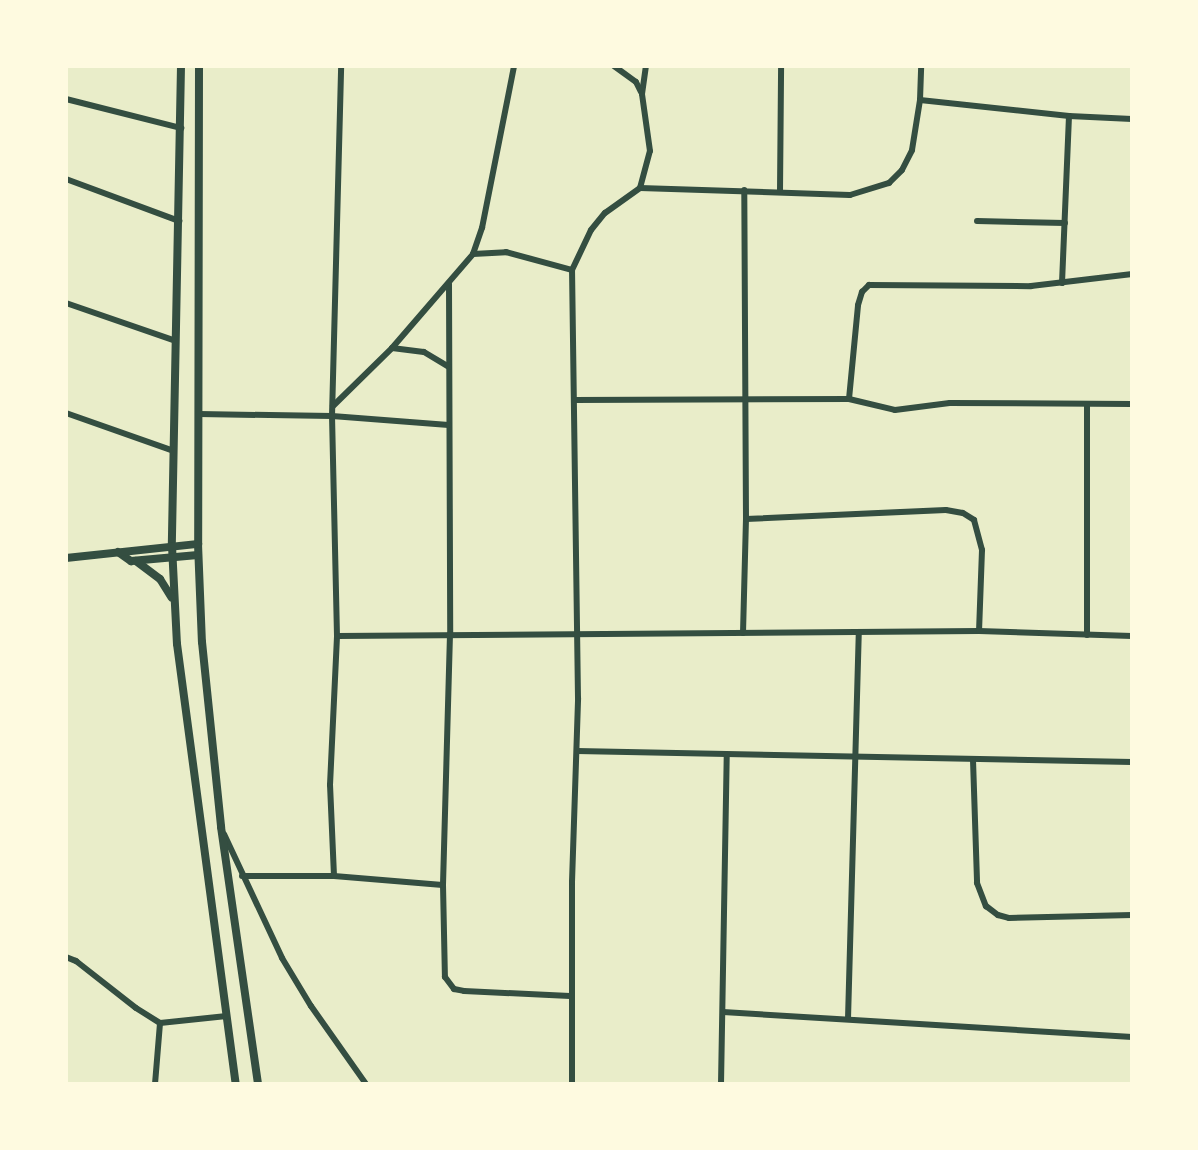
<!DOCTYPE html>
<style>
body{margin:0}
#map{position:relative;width:1198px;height:1150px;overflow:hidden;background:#e9edc9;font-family:"Archivo Narrow",sans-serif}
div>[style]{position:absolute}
.minor>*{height:6px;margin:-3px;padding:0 3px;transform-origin:3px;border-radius:3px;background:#344e41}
.tertiary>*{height:8px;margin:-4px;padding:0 4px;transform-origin:4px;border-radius:4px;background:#344e41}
span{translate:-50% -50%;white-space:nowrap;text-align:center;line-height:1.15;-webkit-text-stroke:7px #fefae0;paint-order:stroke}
.frame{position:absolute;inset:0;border:68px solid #fefae0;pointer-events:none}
</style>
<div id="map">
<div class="minor">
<i style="left:614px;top:66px;width:27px;rotate:36deg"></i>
<i style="left:636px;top:82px;width:11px;rotate:63deg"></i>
<i style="left:66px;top:99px;width:119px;rotate:14.2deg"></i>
<i style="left:920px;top:100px;width:150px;rotate:6.1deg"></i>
<i style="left:1069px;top:116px;width:63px;rotate:2.7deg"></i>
<i style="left:66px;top:179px;width:121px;rotate:20.4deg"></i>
<i style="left:640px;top:188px;width:38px;rotate:-75deg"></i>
<i style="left:650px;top:151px;width:58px;rotate:-98deg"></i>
<i style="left:642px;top:94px;width:28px;rotate:-82deg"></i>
<i style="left:780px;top:192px;width:126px;rotate:-89.5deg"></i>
<i style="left:977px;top:221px;width:88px;rotate:1.3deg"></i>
<i style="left:473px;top:254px;width:28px;rotate:-71deg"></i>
<i style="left:482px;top:228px;width:165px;rotate:-78.8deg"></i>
<i style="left:1062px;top:283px;width:167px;rotate:-87.6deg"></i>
<i style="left:449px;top:284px;width:350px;rotate:89.8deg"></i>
<i style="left:450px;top:634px;width:251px;rotate:91.6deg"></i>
<i style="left:443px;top:885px;width:92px;rotate:88.8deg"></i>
<i style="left:445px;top:977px;width:15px;rotate:53deg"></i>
<i style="left:454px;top:989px;width:10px;rotate:11deg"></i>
<i style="left:464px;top:991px;width:106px;rotate:2.7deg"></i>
<i style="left:66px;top:303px;width:116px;rotate:19.1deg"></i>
<i style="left:392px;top:348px;width:32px;rotate:7deg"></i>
<i style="left:424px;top:352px;width:29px;rotate:31deg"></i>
<i style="left:849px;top:399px;width:94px;rotate:-84.5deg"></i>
<i style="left:858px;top:305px;width:14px;rotate:-73deg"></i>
<i style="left:862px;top:292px;width:10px;rotate:-45deg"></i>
<i style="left:869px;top:285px;width:162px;rotate:0.4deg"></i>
<i style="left:1031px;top:286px;width:102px;rotate:-6.8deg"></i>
<i style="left:574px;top:400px;width:275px;rotate:-0.2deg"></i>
<i style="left:849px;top:399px;width:47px;rotate:13.4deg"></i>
<i style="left:895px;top:410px;width:55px;rotate:-7.3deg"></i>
<i style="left:950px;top:403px;width:182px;rotate:0.3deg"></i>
<i style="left:1087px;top:405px;width:230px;rotate:90deg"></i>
<i style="left:333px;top:406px;width:83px;rotate:-44.5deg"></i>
<i style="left:392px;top:348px;width:124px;rotate:-49.2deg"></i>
<i style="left:473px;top:254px;width:33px;rotate:-3deg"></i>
<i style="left:506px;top:252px;width:68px;rotate:15.3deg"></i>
<i style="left:66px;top:413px;width:114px;rotate:19.4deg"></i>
<i style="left:199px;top:414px;width:133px;rotate:0.9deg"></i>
<i style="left:332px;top:416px;width:117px;rotate:4.4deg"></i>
<i style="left:746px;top:519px;width:200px;rotate:-2.6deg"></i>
<i style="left:946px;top:510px;width:17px;rotate:10deg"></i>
<i style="left:963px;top:513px;width:13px;rotate:32deg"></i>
<i style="left:974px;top:520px;width:31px;rotate:75deg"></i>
<i style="left:982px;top:550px;width:81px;rotate:92.1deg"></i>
<i style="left:743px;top:633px;width:114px;rotate:-88.5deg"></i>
<i style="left:746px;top:519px;width:329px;rotate:-90.3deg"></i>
<i style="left:337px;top:636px;width:642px;rotate:-0.45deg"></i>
<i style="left:979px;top:631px;width:153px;rotate:1.9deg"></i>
<i style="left:577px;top:751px;width:555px;rotate:1.14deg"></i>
<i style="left:973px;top:760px;width:123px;rotate:88.1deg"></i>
<i style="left:977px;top:883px;width:25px;rotate:69deg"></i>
<i style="left:986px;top:906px;width:15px;rotate:37deg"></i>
<i style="left:998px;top:915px;width:11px;rotate:15deg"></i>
<i style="left:1009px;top:918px;width:123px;rotate:-1.4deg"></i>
<i style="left:224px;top:834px;width:137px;rotate:64.9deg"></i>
<i style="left:282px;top:958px;width:56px;rotate:58.9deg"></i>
<i style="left:311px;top:1006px;width:95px;rotate:54.8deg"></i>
<i style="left:242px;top:876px;width:92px"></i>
<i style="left:334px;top:876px;width:109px;rotate:4.7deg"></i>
<i style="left:334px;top:876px;width:91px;rotate:-92.5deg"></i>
<i style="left:330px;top:785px;width:149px;rotate:-87.3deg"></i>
<i style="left:337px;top:636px;width:220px;rotate:-91.3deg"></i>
<i style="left:332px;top:416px;width:350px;rotate:-88.5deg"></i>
<i style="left:66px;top:957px;width:11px;rotate:22deg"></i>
<i style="left:76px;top:961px;width:76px;rotate:38.1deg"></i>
<i style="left:136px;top:1008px;width:28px;rotate:32deg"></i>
<i style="left:160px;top:1023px;width:67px;rotate:-6deg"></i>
<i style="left:723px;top:1012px;width:410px;rotate:3.5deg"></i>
<i style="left:848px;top:1019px;width:386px;rotate:-88.4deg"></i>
<i style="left:155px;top:1084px;width:61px;rotate:-85.3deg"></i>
<i style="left:572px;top:1084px;width:202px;rotate:-90deg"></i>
<i style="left:572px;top:882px;width:184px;rotate:-88.1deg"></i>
<i style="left:578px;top:698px;width:428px;rotate:-90.8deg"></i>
<i style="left:572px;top:270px;width:44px;rotate:-64.6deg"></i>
<i style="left:591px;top:230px;width:22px;rotate:-51deg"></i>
<i style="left:605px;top:213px;width:43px;rotate:-35.5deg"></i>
<i style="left:640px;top:188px;width:210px;rotate:1.9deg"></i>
<i style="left:850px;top:195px;width:41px;rotate:-17.1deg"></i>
<i style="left:889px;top:183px;width:18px;rotate:-45deg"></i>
<i style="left:902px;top:170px;width:22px;rotate:-63deg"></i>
<i style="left:912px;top:150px;width:51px;rotate:-80.9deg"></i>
<i style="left:920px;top:100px;width:34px;rotate:-88deg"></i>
<i style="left:721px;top:1084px;width:329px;rotate:-89deg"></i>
</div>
<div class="tertiary">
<i style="left:181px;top:66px;width:480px;rotate:91.1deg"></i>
<i style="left:172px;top:546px;width:98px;rotate:87.1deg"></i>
<i style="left:177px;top:644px;width:444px;rotate:82.4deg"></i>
<i style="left:199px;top:66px;width:478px;rotate:90.1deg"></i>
<i style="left:198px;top:544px;width:98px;rotate:87.7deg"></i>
<i style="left:202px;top:642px;width:186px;rotate:84.1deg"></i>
<i style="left:221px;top:827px;width:260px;rotate:81.8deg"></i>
<i style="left:118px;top:552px;width:16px;rotate:35deg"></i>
<i style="left:131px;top:561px;width:67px;rotate:-5.1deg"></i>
<i style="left:66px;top:558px;width:133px;rotate:-6.1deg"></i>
<i style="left:136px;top:561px;width:30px;rotate:37deg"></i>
<i style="left:160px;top:579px;width:22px;rotate:58deg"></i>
</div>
<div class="frame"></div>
</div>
